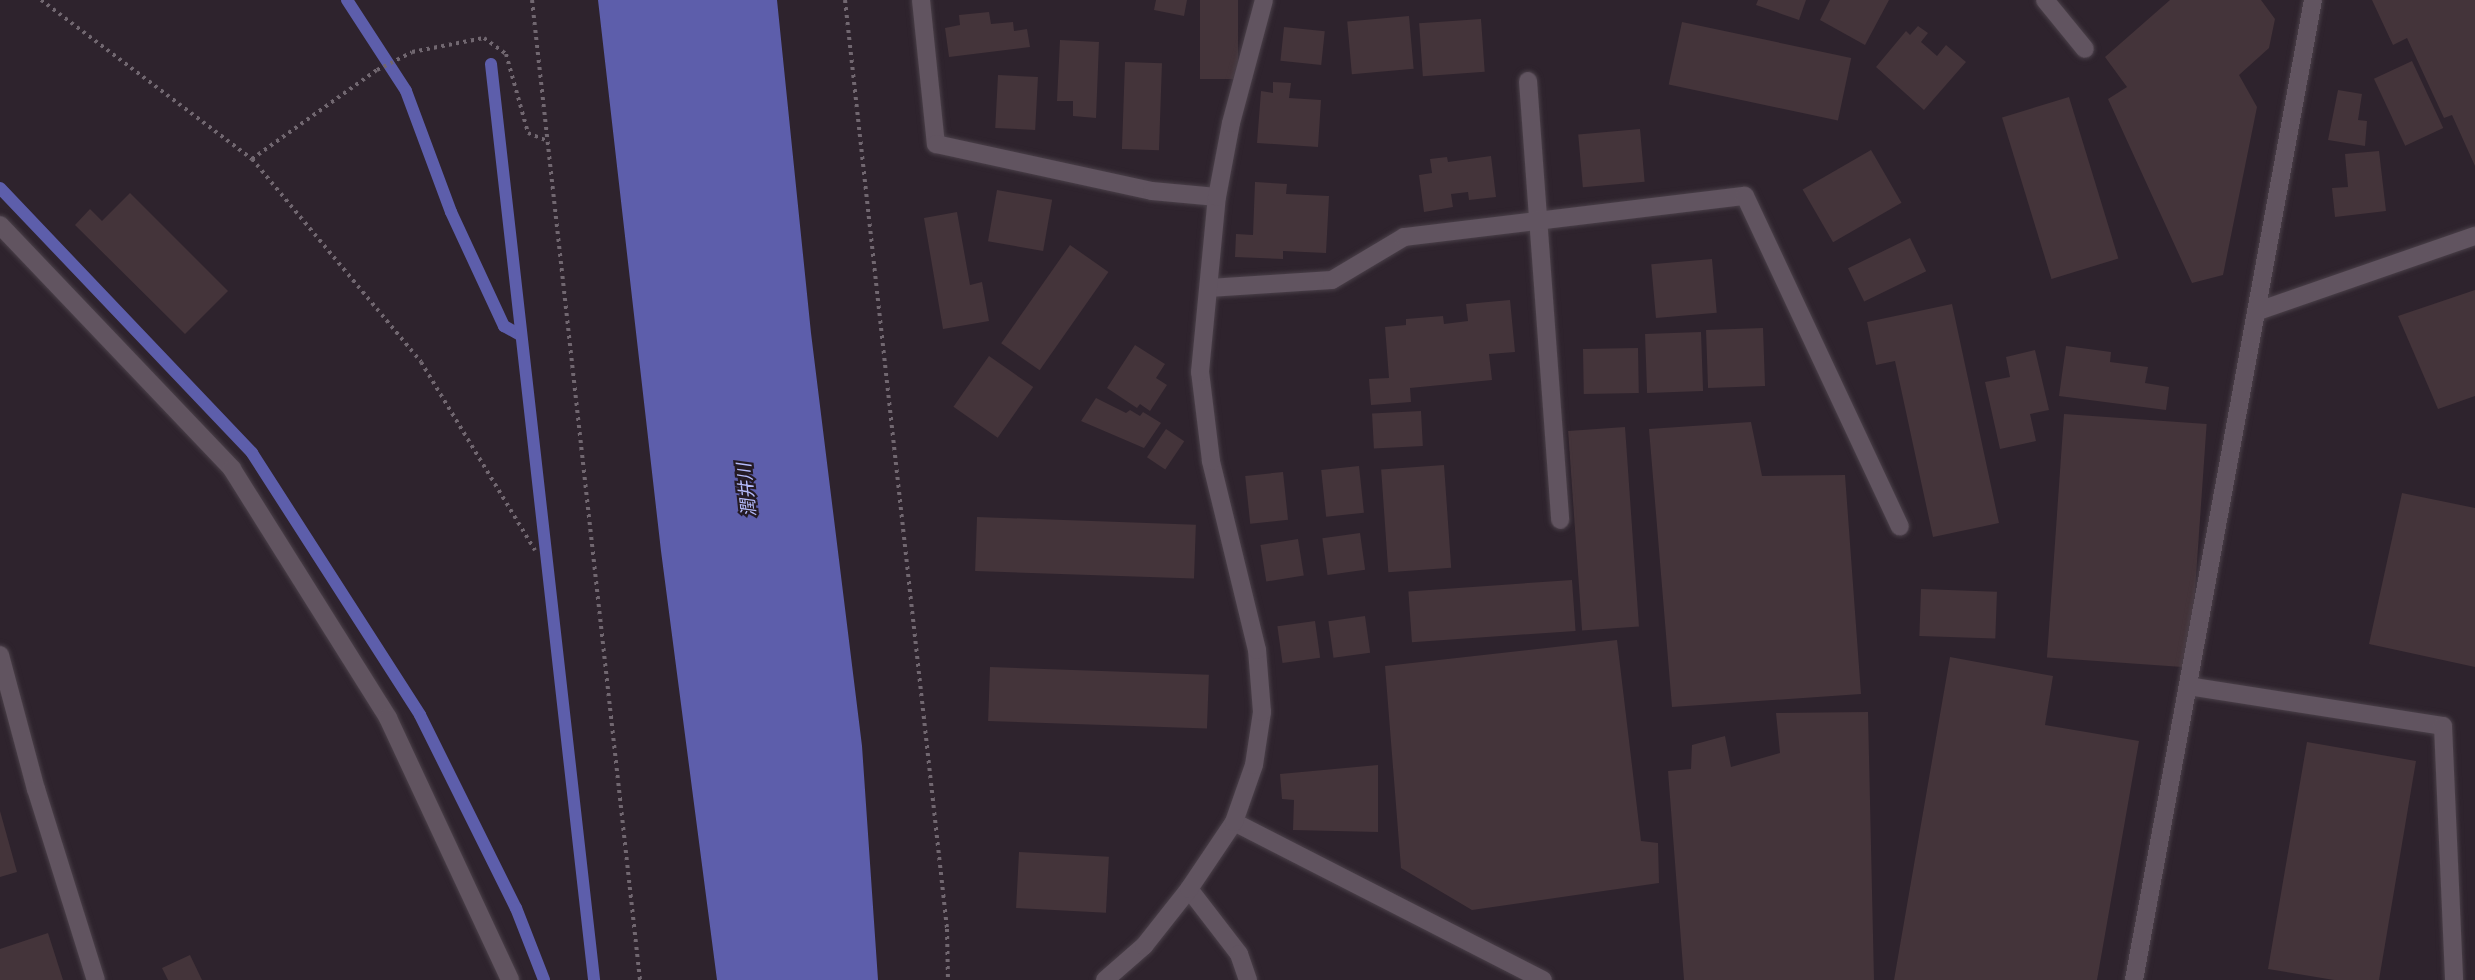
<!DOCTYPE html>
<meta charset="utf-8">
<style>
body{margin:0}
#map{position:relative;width:2475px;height:980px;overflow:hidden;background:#2e232d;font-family:Arial,"Noto Sans JP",sans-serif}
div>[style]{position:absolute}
.water>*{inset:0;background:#5d5eab}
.stream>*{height:12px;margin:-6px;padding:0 6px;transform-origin:6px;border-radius:6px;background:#5d5eab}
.building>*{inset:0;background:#44343a;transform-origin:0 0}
.path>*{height:4px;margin-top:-2px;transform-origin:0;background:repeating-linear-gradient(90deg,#716770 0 3px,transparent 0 7.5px)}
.roads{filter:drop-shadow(0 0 2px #4a4049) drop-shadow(0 0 2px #4a4049)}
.minor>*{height:18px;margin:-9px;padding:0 9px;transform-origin:9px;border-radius:9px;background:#615460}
.tertiary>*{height:18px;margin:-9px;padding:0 9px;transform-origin:9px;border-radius:9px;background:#615460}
span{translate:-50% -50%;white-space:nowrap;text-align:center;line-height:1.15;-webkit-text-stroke:4.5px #241a24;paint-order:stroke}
.water-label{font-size:18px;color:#b4baf9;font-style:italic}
</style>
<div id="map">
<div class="water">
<i style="clip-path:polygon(598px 0,777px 0,811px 333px,862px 746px,878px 980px,717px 980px,661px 551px)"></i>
</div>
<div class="stream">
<i style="left:347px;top:0;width:108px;rotate:57deg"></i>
<i style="left:406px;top:91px;width:129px;rotate:69.6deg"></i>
<i style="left:451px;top:212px;width:126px;rotate:65.1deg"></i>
<i style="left:504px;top:326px;width:18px;rotate:29deg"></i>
<i style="left:491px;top:64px;width:922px;rotate:83.58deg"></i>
<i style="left:0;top:188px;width:366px;rotate:46.4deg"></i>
<i style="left:252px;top:453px;width:311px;rotate:57.3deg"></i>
<i style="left:420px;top:715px;width:216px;rotate:63.6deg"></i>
<i style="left:516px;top:908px;width:77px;rotate:68.7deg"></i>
</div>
<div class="building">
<i style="clip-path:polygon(1156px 0,1187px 0,1184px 16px,1154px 10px)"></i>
<i style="left:1200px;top:0;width:38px;height:79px"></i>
<i style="clip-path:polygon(1758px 0,1806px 0,1799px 20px,1756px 5px)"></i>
<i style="clip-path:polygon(1830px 0,1889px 0,1865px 45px,1820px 20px)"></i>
<i style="clip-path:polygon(2170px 0,2261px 0,2275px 19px,2269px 48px,2239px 75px,2257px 107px,2223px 275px,2192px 283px,2108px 99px,2127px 87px,2105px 57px)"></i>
<i style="clip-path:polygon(2372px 0,2475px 0,2475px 166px,2452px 115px,2444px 118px,2407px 38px,2393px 45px)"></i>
<i style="clip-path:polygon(989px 12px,991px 24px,1013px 22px,1014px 31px,1027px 29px,1030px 47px,949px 57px,945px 28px,960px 25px,959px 15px)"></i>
<i style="left:1409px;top:16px;width:53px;height:62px;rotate:85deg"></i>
<i style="left:1481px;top:19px;width:53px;height:62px;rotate:86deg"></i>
<i style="left:1682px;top:22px;width:173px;height:64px;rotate:12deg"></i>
<i style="clip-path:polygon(1918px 26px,1928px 33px,1921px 42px,1937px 56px,1946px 45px,1966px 62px,1924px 110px,1876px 67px,1906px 31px,1910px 35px)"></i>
<i style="left:1284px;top:27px;width:41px;height:34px;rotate:6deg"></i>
<i style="clip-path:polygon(1060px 40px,1099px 42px,1096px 118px,1073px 116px,1073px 101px,1057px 101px)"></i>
<i style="left:2412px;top:61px;width:74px;height:42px;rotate:65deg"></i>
<i style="left:1125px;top:62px;width:37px;height:87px;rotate:2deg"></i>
<i style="left:998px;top:75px;width:40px;height:53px;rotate:3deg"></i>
<i style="clip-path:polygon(1273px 82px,1291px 83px,1289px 98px,1321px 100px,1318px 147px,1257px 143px,1261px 91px,1273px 93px)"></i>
<i style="clip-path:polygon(2338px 90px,2362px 94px,2358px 120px,2367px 121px,2365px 146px,2328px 140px)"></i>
<i style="left:2069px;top:97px;width:169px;height:70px;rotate:73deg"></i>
<i style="left:1640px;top:129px;width:53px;height:62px;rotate:85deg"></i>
<i style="left:1871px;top:150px;width:61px;height:79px;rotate:60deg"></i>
<i style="clip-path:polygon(2379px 151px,2386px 211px,2335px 217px,2332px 188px,2348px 187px,2345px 154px)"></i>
<i style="clip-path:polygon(1491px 156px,1496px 197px,1469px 200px,1468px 192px,1451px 194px,1453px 207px,1424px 212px,1419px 175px,1432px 173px,1430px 159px,1447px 157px,1448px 162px)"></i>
<i style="clip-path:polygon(1255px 182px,1287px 184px,1286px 194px,1329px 196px,1326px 253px,1283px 251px,1283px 259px,1235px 257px,1236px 234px,1253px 235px)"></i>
<i style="left:997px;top:190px;width:56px;height:52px;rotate:10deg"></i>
<i style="clip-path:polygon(130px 193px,228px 291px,185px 334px,75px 225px,90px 209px,102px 221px)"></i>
<i style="clip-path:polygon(957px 212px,970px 285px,982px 282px,989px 321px,943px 329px,924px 218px)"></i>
<i style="left:1910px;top:238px;width:37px;height:69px;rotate:64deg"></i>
<i style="left:1070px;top:245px;width:47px;height:120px;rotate:35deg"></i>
<i style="left:1712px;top:259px;width:54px;height:61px;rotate:85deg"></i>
<i style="clip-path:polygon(2475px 290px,2475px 396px,2438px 409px,2398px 316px)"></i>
<i style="clip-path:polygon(1510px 300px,1515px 352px,1489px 354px,1492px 380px,1410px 388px,1411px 402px,1371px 405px,1369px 379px,1389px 378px,1385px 327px,1406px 325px,1406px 319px,1443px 316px,1444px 324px,1468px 321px,1466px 304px)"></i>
<i style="clip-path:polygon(1952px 304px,1999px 523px,1933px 537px,1895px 361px,1876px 365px,1867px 322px)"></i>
<i style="left:1763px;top:328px;width:58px;height:57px;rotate:88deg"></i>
<i style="left:1701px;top:332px;width:59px;height:56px;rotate:88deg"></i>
<i style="clip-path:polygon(1135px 345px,1165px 364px,1156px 378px,1167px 385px,1150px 411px,1140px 404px,1137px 408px,1107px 388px)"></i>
<i style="clip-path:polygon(2066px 346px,2111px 352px,2110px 362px,2148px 367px,2145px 383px,2169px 387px,2166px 410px,2059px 396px)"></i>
<i style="left:1638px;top:348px;width:45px;height:55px;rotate:89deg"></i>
<i style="clip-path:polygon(2035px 350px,2049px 410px,2030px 414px,2036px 441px,2000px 449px,1985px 382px,2010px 377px,2006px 357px)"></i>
<i style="left:989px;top:356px;width:54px;height:62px;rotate:35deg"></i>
<i style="clip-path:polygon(1096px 398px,1126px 413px,1130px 410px,1140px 416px,1143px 412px,1161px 423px,1144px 448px,1081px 421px)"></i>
<i style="left:1421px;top:411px;width:35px;height:49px;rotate:87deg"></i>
<i style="left:2064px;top:414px;width:143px;height:244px;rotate:4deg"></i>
<i style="clip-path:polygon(1751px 422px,1762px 476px,1845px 475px,1861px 694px,1672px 707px,1649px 429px)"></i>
<i style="left:1625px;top:427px;width:200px;height:57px;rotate:86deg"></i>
<i style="left:1166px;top:429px;width:22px;height:34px;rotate:34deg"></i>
<i style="left:1444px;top:465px;width:103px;height:63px;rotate:86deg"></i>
<i style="left:1359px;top:466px;width:47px;height:38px;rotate:84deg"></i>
<i style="left:1283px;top:472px;width:48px;height:38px;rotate:84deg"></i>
<i style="clip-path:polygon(2402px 493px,2475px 508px,2475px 667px,2369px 644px)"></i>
<i style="left:977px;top:517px;width:219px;height:54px;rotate:2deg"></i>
<i style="left:1360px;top:533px;width:37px;height:38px;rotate:82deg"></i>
<i style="left:1298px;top:539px;width:37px;height:38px;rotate:81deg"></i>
<i style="left:1572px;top:580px;width:51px;height:164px;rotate:86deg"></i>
<i style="left:1921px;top:589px;width:76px;height:47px;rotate:2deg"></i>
<i style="left:1365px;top:616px;width:37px;height:37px;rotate:82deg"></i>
<i style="left:1315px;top:621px;width:37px;height:38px;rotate:82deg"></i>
<i style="clip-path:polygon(1617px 640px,1641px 841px,1658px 843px,1659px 883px,1472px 910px,1401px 868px,1385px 666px)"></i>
<i style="clip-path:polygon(1950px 657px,2053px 676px,2045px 725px,2139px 741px,2097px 980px,1894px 980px)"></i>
<i style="left:990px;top:667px;width:219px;height:54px;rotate:2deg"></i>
<i style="clip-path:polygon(1868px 712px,1874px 980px,1684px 980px,1668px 771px,1691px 769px,1692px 745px,1725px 736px,1731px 767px,1780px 753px,1776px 713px)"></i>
<i style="clip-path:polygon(2307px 742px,2416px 761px,2379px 980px,2334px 980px,2268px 969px)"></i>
<i style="clip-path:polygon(1378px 765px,1378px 832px,1293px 830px,1294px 800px,1282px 799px,1280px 774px)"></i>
<i style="clip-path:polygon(0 811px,17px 872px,0 877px)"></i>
<i style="left:1019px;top:852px;width:90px;height:56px;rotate:3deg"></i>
<i style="clip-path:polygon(48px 933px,63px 980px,0 980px,0 949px)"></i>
<i style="clip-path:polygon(190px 955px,202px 980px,168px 980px,162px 968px)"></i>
</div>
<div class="path">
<i style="left:41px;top:0;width:264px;rotate:37deg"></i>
<i style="left:252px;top:159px;width:264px;rotate:50.2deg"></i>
<i style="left:421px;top:362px;width:220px;rotate:58.8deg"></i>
<i style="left:532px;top:0;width:986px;rotate:83.71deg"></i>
<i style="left:845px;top:0;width:935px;rotate:83.73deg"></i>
<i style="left:947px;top:929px;width:51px;rotate:88.9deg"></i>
<i style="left:252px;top:159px;width:153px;rotate:-35.5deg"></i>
<i style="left:377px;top:70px;width:39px;rotate:-27deg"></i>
<i style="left:412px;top:52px;width:73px;rotate:-11deg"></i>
<i style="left:484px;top:38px;width:27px;rotate:36deg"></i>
<i style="left:506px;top:54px;width:82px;rotate:74.4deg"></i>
<i style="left:528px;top:133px;width:22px;rotate:22deg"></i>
</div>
<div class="roads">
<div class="minor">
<i style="left:921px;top:0;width:145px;rotate:84.1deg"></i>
<i style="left:936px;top:144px;width:221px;rotate:12.3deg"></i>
<i style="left:1152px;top:191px;width:65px;rotate:5.3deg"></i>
<i style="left:2045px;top:0;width:63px;rotate:50.8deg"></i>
<i style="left:1528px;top:81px;width:440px;rotate:85.8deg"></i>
<i style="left:0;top:225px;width:337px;rotate:46.4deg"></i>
<i style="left:232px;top:469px;width:294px;rotate:57.9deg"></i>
<i style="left:388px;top:718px;width:289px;rotate:65deg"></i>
<i style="left:1209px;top:288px;width:123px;rotate:-3.7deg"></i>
<i style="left:1332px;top:280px;width:84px;rotate:-30.8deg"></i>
<i style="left:1404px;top:237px;width:343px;rotate:-6.9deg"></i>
<i style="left:1745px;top:196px;width:365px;rotate:64.9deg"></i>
<i style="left:2258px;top:311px;width:230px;rotate:-19.1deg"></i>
<i style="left:0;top:655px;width:139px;rotate:75deg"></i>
<i style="left:36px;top:789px;width:200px;rotate:72.6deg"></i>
<i style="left:2188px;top:686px;width:258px;rotate:8.9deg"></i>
<i style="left:2443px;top:726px;width:254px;rotate:87.5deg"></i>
<i style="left:1234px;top:822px;width:347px;rotate:27.1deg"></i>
<i style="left:1189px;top:889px;width:82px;rotate:52.4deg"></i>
<i style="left:1239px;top:954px;width:28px;rotate:71deg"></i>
<i style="left:1105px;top:980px;width:52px;rotate:-41.1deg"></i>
<i style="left:1144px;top:946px;width:73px;rotate:-51.7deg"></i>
<i style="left:1189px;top:889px;width:81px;rotate:-56.1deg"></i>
<i style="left:1234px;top:822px;width:60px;rotate:-70.7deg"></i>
<i style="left:1254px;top:765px;width:54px;rotate:-81.4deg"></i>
<i style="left:1262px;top:712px;width:62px;rotate:-94.6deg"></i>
<i style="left:1257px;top:650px;width:195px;rotate:-103.7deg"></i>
<i style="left:1211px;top:461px;width:90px;rotate:-97deg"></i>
<i style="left:1200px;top:372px;width:176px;rotate:-84.5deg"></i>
<i style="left:1217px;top:197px;width:75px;rotate:-79.3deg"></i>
<i style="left:1231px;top:123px;width:127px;rotate:-75deg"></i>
</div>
<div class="tertiary">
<i style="left:2134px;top:980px;width:996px;rotate:-79.65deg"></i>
</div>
</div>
<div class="water-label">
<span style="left:747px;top:490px;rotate:-96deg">潤井川</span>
</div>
</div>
